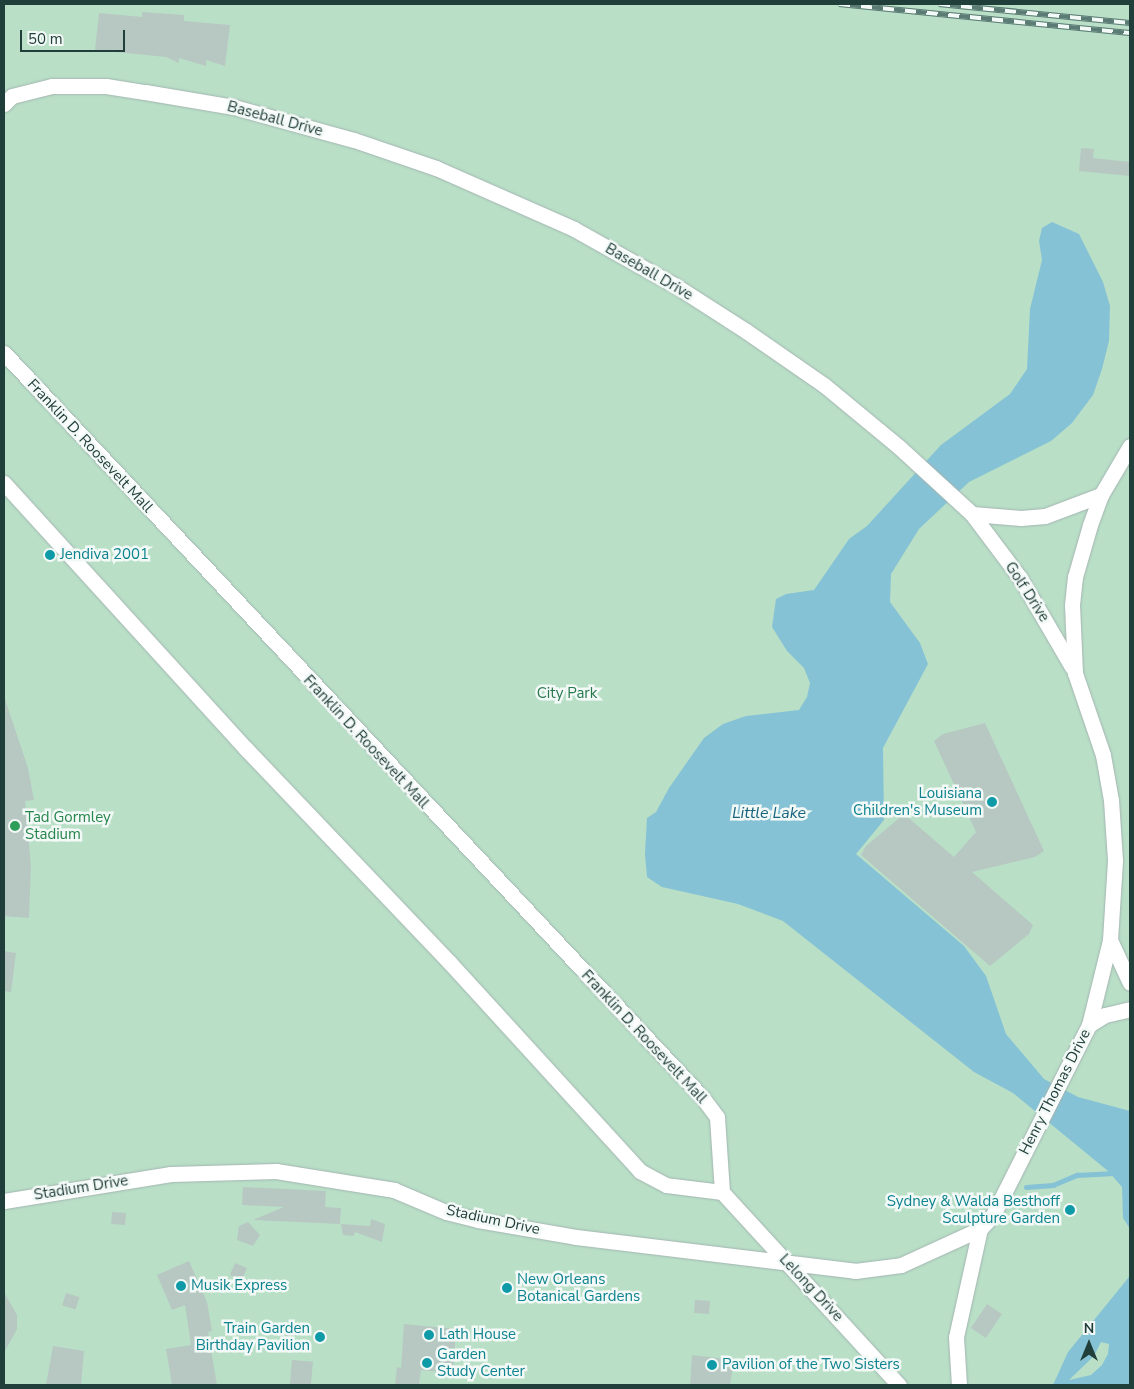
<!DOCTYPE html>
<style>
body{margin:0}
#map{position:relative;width:1134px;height:1389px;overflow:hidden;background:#e2ede9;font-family:"Nunito Sans",sans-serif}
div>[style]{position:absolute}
.green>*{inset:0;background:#b9dfc7;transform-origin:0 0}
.water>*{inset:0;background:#86c2d5}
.stream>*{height:4.5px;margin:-2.25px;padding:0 2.25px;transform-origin:2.25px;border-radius:2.25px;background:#86c2d5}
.building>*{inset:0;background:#b7c8c2;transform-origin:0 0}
.roads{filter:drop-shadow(0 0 1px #a4b5b1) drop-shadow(0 0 1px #a4b5b1)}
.minor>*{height:15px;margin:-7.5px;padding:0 7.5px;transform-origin:7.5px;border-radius:7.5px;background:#fff}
.rail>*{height:5.5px;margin-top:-2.75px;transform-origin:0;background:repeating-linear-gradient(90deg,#f3f9f6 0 11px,#5b7b75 0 22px);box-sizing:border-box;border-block:1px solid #5b7b75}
.dots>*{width:14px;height:14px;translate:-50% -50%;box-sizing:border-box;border:2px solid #f3f9f6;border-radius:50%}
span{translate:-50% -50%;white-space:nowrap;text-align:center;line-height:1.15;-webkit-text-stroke:5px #f3f9f6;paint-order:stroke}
.street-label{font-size:15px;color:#213f3a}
.culture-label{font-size:15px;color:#0d838f}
.left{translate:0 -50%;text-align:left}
.right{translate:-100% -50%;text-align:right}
.park-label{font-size:15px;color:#28794e}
.leisure-label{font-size:15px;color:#27864d}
.water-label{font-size:16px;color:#17647f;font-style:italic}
.frame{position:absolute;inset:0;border:5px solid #213f3a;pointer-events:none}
.north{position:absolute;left:1064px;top:1319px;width:50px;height:50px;-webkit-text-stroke:4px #f3f9f6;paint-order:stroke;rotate:0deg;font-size:14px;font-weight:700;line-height:20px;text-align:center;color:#213f3a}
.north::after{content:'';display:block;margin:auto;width:18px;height:22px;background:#213f3a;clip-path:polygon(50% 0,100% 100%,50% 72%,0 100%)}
.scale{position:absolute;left:20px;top:30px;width:105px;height:22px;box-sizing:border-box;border:2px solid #213f3a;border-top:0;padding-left:6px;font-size:15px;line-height:18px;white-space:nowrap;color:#213f3a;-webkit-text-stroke:4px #f3f9f6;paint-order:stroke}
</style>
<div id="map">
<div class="green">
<i style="left:4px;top:4px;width:1126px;height:1381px"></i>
</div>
<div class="water">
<i style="clip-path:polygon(evenodd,1052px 222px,1079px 234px,1103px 282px,1110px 306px,1109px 341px,1102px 369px,1093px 395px,1072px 423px,1051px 441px,969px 482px,919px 529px,891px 574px,890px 602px,920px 643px,928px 664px,883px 748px,884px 820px,856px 854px,964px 946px,986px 976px,1006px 1034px,1044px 1079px,1078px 1097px,1130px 1111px,1130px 1385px,1053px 1385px,1068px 1352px,1129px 1277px,1130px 1229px,1123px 1218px,1122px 1187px,1108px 1171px,1013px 1093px,974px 1072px,783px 921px,738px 904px,662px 887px,647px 877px,645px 854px,647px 818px,656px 812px,669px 788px,704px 738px,723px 724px,746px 716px,799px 710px,807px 697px,810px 683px,804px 668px,787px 651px,772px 627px,776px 599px,786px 594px,814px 590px,849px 539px,867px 526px,941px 445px,1010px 394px,1027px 369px,1030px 309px,1042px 260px,1039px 241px,1042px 228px,1052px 222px,1101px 1342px,1109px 1344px,1108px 1354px,1102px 1365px,1091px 1375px,1069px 1380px,1094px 1356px,1101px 1342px)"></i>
</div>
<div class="stream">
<i style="left:1026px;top:1187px;width:27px;rotate:-4deg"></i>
<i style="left:1053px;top:1185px;width:26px;rotate:-23deg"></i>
<i style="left:1077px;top:1175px;width:33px;rotate:-3deg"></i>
</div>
<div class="building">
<i style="clip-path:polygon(142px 12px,184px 15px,184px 21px,230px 25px,225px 66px,206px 60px,206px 66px,179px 58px,179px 63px,166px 57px,95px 50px,99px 13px,142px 17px)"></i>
<i style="clip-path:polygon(1081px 148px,1094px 149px,1093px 158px,1130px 162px,1130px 176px,1079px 171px)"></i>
<i style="clip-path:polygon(5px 699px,28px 768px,34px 800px,25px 801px,31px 866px,29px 918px,4px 916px)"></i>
<i style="clip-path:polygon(985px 723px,1044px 851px,1035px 857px,972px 872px,1033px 925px,1029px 934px,990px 966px,861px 855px,866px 846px,904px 814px,954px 857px,976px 832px,934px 741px,943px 734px)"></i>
<i style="clip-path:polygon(4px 951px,16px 953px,11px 992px,4px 991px)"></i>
<i style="clip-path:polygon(243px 1187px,326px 1191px,325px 1207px,341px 1208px,340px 1224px,253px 1220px,284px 1207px,242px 1205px)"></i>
<i style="left:112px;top:1212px;width:14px;height:12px;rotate:4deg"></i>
<i style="clip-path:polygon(371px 1219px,385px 1224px,382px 1242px,355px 1232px,354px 1236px,343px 1235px,341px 1224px,370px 1226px)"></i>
<i style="clip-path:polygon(248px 1222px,260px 1235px,253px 1246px,237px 1240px,239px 1226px)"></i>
<i style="clip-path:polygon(189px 1261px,207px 1302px,212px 1331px,208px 1332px,217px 1385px,172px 1385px,166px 1349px,191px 1345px,185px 1305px,172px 1310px,157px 1275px)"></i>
<i style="left:235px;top:1263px;width:13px;height:13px;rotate:23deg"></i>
<i style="clip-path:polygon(4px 1292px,17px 1315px,17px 1329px,4px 1353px)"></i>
<i style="left:66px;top:1293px;width:14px;height:13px;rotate:17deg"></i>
<i style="left:695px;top:1300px;width:15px;height:13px;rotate:4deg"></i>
<i style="left:987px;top:1304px;width:18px;height:29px;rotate:34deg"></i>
<i style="clip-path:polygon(294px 1324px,304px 1334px,285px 1337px,288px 1326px)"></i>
<i style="clip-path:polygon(404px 1324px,456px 1329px,453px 1373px,421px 1370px,419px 1385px,395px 1385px,397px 1367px,401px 1368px)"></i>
<i style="clip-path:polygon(53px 1346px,84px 1351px,81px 1385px,46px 1385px)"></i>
<i style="clip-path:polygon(692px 1355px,734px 1360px,730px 1385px,690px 1385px)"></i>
<i style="left:292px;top:1360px;width:21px;height:25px;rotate:5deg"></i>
</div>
<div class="roads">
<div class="minor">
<i style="left:4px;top:104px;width:11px;rotate:-45deg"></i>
<i style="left:12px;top:96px;width:41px;rotate:-14deg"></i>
<i style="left:52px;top:86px;width:54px"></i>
<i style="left:106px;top:86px;width:39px;rotate:9deg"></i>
<i style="left:145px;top:92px;width:90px;rotate:9.6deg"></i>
<i style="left:234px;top:107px;width:124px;rotate:15.4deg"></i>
<i style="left:354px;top:140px;width:87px;rotate:18.9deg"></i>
<i style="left:436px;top:168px;width:151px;rotate:23.8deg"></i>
<i style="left:574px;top:229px;width:117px;rotate:29.2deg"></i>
<i style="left:676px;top:286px;width:83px;rotate:32.7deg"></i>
<i style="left:746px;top:331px;width:95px;rotate:34.7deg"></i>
<i style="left:824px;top:385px;width:97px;rotate:39.6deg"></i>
<i style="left:899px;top:447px;width:99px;rotate:42.5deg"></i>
<i style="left:972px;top:514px;width:49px;rotate:4.7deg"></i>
<i style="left:1021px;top:518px;width:24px;rotate:-5deg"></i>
<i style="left:1045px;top:516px;width:60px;rotate:-20.6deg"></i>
<i style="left:4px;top:353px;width:1020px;rotate:46.83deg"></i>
<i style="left:702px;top:1097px;width:25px;rotate:53deg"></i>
<i style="left:717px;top:1117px;width:75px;rotate:86.2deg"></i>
<i style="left:722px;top:1192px;width:56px;rotate:-172.9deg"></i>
<i style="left:666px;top:1185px;width:30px;rotate:-152deg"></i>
<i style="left:640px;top:1171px;width:282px;rotate:-132.4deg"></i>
<i style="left:450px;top:963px;width:296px;rotate:-133.6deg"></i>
<i style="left:246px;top:749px;width:360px;rotate:-132.3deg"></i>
<i style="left:972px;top:514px;width:80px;rotate:53.1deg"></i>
<i style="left:1020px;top:578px;width:103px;rotate:59.7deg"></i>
<i style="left:1110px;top:940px;width:47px;rotate:65.1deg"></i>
<i style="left:1089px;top:1025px;width:19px;rotate:-32deg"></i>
<i style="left:1105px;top:1015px;width:26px;rotate:-13deg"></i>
<i style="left:722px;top:1192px;width:262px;rotate:47.5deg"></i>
<i style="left:4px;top:1201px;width:169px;rotate:-9.2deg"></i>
<i style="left:171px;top:1174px;width:105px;rotate:-1.6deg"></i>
<i style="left:276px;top:1171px;width:120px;rotate:9.1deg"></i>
<i style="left:394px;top:1190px;width:56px;rotate:22.9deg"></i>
<i style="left:446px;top:1212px;width:33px;rotate:14deg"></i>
<i style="left:478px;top:1220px;width:99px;rotate:9.8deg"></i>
<i style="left:576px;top:1237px;width:281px;rotate:6.9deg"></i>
<i style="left:855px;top:1271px;width:46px;rotate:-7.4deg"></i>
<i style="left:901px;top:1265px;width:87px;rotate:-24.5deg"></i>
<i style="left:959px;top:1385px;width:48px;rotate:-93.6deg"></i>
<i style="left:956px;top:1337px;width:111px;rotate:-77.5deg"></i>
<i style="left:980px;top:1229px;width:19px;rotate:-47deg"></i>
<i style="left:993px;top:1215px;width:213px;rotate:-63.2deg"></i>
<i style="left:1089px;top:1025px;width:88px;rotate:-76.1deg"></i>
<i style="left:1110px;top:940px;width:80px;rotate:-86.4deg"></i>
<i style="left:1115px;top:860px;width:60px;rotate:-93.8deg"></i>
<i style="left:1111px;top:800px;width:46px;rotate:-100.1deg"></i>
<i style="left:1103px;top:755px;width:87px;rotate:-108.9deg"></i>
<i style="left:1075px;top:673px;width:68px;rotate:-92.5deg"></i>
<i style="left:1072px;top:605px;width:28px;rotate:-84deg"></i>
<i style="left:1075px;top:577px;width:54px;rotate:-73.9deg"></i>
<i style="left:1090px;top:525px;width:32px;rotate:-70deg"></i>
<i style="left:1101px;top:495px;width:57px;rotate:-59.4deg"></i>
</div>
</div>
<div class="rail">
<i style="left:839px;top:4px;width:292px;rotate:5.7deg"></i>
<i style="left:939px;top:4px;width:192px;rotate:5.7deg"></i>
</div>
<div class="dots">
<i style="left:50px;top:555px;background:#0f9aa8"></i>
<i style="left:992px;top:802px;background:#0f9aa8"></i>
<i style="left:15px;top:826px;background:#2e9e5b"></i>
<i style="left:1070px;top:1210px;background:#0f9aa8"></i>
<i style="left:181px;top:1286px;background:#0f9aa8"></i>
<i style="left:507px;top:1288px;background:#0f9aa8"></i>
<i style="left:429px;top:1335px;background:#0f9aa8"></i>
<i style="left:320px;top:1337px;background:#0f9aa8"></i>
<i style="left:427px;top:1363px;background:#0f9aa8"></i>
<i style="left:712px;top:1365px;background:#0f9aa8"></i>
</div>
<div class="street-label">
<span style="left:275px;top:119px;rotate:15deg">Baseball Drive</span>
<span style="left:649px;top:272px;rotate:30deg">Baseball Drive</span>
<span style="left:90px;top:446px;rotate:47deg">Franklin D. Roosevelt Mall</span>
<span style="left:1027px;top:592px;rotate:57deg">Golf Drive</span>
<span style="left:366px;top:742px;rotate:47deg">Franklin D. Roosevelt Mall</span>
<span style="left:644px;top:1037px;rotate:47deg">Franklin D. Roosevelt Mall</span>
<span style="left:1055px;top:1092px;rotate:-63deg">Henry Thomas Drive</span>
<span style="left:81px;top:1188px;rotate:-9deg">Stadium Drive</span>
<span style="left:493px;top:1220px;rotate:12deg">Stadium Drive</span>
<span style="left:811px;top:1288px;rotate:47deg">Lelong Drive</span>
</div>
<div class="culture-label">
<span class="left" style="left:60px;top:555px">Jendiva 2001</span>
<span class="right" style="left:982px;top:802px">Louisiana<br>Children's Museum</span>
<span class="right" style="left:1060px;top:1210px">Sydney &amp; Walda Besthoff<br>Sculpture Garden</span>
<span class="left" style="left:517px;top:1288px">New Orleans<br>Botanical Gardens</span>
<span class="left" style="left:191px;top:1286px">Musik Express</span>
<span class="right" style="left:310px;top:1337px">Train Garden<br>Birthday Pavilion</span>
<span class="left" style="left:439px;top:1335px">Lath House</span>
<span class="left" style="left:437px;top:1363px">Garden<br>Study Center</span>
<span class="left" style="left:722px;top:1365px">Pavilion of the Two Sisters</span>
</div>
<div class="park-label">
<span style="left:567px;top:694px">City Park</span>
</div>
<div class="leisure-label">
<span class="left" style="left:25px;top:826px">Tad Gormley<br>Stadium</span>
</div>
<div class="water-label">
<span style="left:769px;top:813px">Little Lake</span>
</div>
<div class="frame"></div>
<div class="north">N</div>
<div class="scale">50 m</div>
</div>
